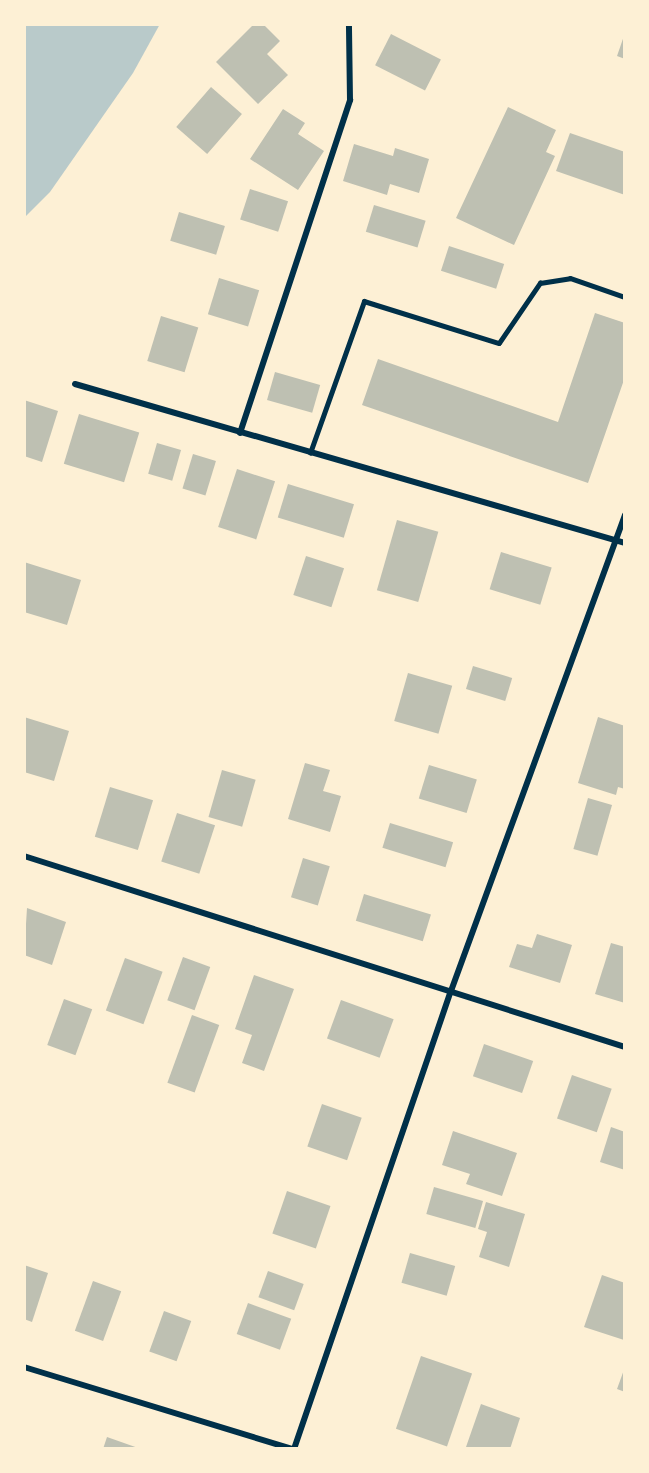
<!DOCTYPE html>
<style>
body{margin:0}
#map{position:relative;width:649px;height:1473px;overflow:hidden;background:#fdf0d5;font-family:"Roboto Condensed",sans-serif}
div>[style]{position:absolute}
.green>*{inset:0;background:#b9caca}
.building>*{inset:0;background:#bec0b2;transform-origin:0 0}
.service>*{height:4.5px;margin:-2.25px;padding:0 2.25px;transform-origin:2.25px;border-radius:2.25px;background:#003049}
.minor>*{height:6px;margin:-3px;padding:0 3px;transform-origin:3px;border-radius:3px;background:#003049}
span{translate:-50% -50%;white-space:nowrap;text-align:center;line-height:1.15;-webkit-text-stroke:4.5px #fdf0d5;paint-order:stroke}
.frame{position:absolute;inset:0;border:26px solid #fdf0d5;pointer-events:none}
</style>
<div id="map">
<div class="green">
<i style="clip-path:polygon(24px 24px,160px 24px,133px 73px,50px 192px,24px 218px)"></i>
</div>
<div class="building">
<i style="clip-path:polygon(254px 24px,263px 24px,280px 41px,267px 54px,288px 75px,258px 104px,216px 62px)"></i>
<i style="clip-path:polygon(625px 33px,625px 59px,617px 56px)"></i>
<i style="left:391px;top:34px;width:56px;height:35px;rotate:27deg"></i>
<i style="left:211px;top:87px;width:41px;height:53px;rotate:41deg"></i>
<i style="clip-path:polygon(508px 107px,556px 130px,546px 152px,555px 156px,514px 245px,456px 218px)"></i>
<i style="clip-path:polygon(283px 109px,305px 123px,298px 134px,324px 151px,298px 190px,250px 159px)"></i>
<i style="clip-path:polygon(570px 133px,625px 152px,625px 195px,556px 171px)"></i>
<i style="clip-path:polygon(354px 144px,393px 156px,395px 148px,429px 159px,419px 193px,390px 184px,387px 195px,343px 181px)"></i>
<i style="left:250px;top:189px;width:40px;height:32px;rotate:18deg"></i>
<i style="left:374px;top:205px;width:54px;height:28px;rotate:17deg"></i>
<i style="left:179px;top:212px;width:48px;height:30px;rotate:17deg"></i>
<i style="left:449px;top:246px;width:58px;height:26px;rotate:18deg"></i>
<i style="left:219px;top:278px;width:42px;height:38px;rotate:17deg"></i>
<i style="clip-path:polygon(595px 313px,625px 323px,625px 377px,588px 483px,362px 405px,378px 359px,558px 422px)"></i>
<i style="left:161px;top:316px;width:39px;height:47px;rotate:17deg"></i>
<i style="left:275px;top:372px;width:47px;height:29px;rotate:16deg"></i>
<i style="clip-path:polygon(24px 400px,58px 411px,42px 462px,24px 456px)"></i>
<i style="left:79px;top:414px;width:63px;height:52px;rotate:17deg"></i>
<i style="left:157px;top:443px;width:25px;height:32px;rotate:16deg"></i>
<i style="left:193px;top:454px;width:24px;height:36px;rotate:17deg"></i>
<i style="left:237px;top:469px;width:40px;height:61px;rotate:18deg"></i>
<i style="left:288px;top:484px;width:69px;height:35px;rotate:17deg"></i>
<i style="left:397px;top:520px;width:43px;height:73px;rotate:16deg"></i>
<i style="left:501px;top:552px;width:53px;height:39px;rotate:17deg"></i>
<i style="left:306px;top:556px;width:40px;height:41px;rotate:18deg"></i>
<i style="clip-path:polygon(24px 562px,81px 580px,67px 625px,24px 612px)"></i>
<i style="left:473px;top:666px;width:41px;height:24px;rotate:17deg"></i>
<i style="left:408px;top:673px;width:46px;height:50px;rotate:16deg"></i>
<i style="clip-path:polygon(24px 717px,69px 731px,54px 781px,24px 772px)"></i>
<i style="clip-path:polygon(598px 717px,625px 726px,625px 789px,618px 787px,616px 795px,578px 783px)"></i>
<i style="clip-path:polygon(305px 763px,330px 770px,323px 791px,341px 796px,330px 832px,288px 819px)"></i>
<i style="left:429px;top:765px;width:50px;height:35px;rotate:17deg"></i>
<i style="left:222px;top:770px;width:35px;height:49px;rotate:16deg"></i>
<i style="left:110px;top:787px;width:45px;height:52px;rotate:17deg"></i>
<i style="left:588px;top:798px;width:25px;height:53px;rotate:16deg"></i>
<i style="left:177px;top:813px;width:40px;height:51px;rotate:18deg"></i>
<i style="left:390px;top:823px;width:66px;height:26px;rotate:17deg"></i>
<i style="left:303px;top:858px;width:28px;height:41px;rotate:17deg"></i>
<i style="left:364px;top:894px;width:70px;height:28px;rotate:17deg"></i>
<i style="clip-path:polygon(27px 908px,66px 922px,52px 965px,24px 955px)"></i>
<i style="clip-path:polygon(537px 934px,572px 945px,560px 983px,509px 967px,517px 944px,532px 948px)"></i>
<i style="clip-path:polygon(611px 943px,625px 947px,625px 1003px,595px 994px)"></i>
<i style="left:183px;top:957px;width:29px;height:46px;rotate:20deg"></i>
<i style="left:125px;top:958px;width:40px;height:56px;rotate:20deg"></i>
<i style="clip-path:polygon(254px 975px,294px 989px,264px 1071px,242px 1063px,252px 1035px,235px 1029px)"></i>
<i style="left:64px;top:999px;width:30px;height:49px;rotate:20deg"></i>
<i style="left:341px;top:1000px;width:56px;height:41px;rotate:20deg"></i>
<i style="left:192px;top:1015px;width:29px;height:72px;rotate:20deg"></i>
<i style="left:484px;top:1044px;width:52px;height:34px;rotate:19deg"></i>
<i style="left:572px;top:1075px;width:42px;height:46px;rotate:19deg"></i>
<i style="left:322px;top:1104px;width:42px;height:45px;rotate:19deg"></i>
<i style="clip-path:polygon(611px 1127px,625px 1132px,625px 1170px,600px 1162px)"></i>
<i style="clip-path:polygon(453px 1131px,517px 1153px,502px 1196px,466px 1184px,470px 1174px,442px 1165px)"></i>
<i style="left:434px;top:1187px;width:51px;height:28px;rotate:16deg"></i>
<i style="left:287px;top:1191px;width:46px;height:45px;rotate:19deg"></i>
<i style="clip-path:polygon(486px 1202px,525px 1214px,509px 1267px,479px 1257px,487px 1232px,478px 1229px)"></i>
<i style="left:410px;top:1253px;width:47px;height:31px;rotate:16deg"></i>
<i style="clip-path:polygon(24px 1265px,48px 1273px,32px 1322px,24px 1319px)"></i>
<i style="left:268px;top:1271px;width:38px;height:28px;rotate:20deg"></i>
<i style="clip-path:polygon(602px 1275px,625px 1283px,624px 1340px,584px 1327px)"></i>
<i style="left:93px;top:1281px;width:30px;height:53px;rotate:20deg"></i>
<i style="left:248px;top:1303px;width:46px;height:33px;rotate:20deg"></i>
<i style="left:164px;top:1311px;width:29px;height:43px;rotate:20deg"></i>
<i style="left:421px;top:1356px;width:54px;height:77px;rotate:19deg"></i>
<i style="clip-path:polygon(625px 1367px,625px 1392px,617px 1389px)"></i>
<i style="clip-path:polygon(481px 1404px,520px 1418px,510px 1449px,466px 1447px)"></i>
<i style="clip-path:polygon(107px 1437px,141px 1449px,103px 1449px)"></i>
</div>
<div class="service">
<i style="left:310px;top:453px;width:161px;rotate:-70.4deg"></i>
<i style="left:364px;top:301px;width:141px;rotate:17.3deg"></i>
<i style="left:499px;top:343px;width:73px;rotate:-55.7deg"></i>
<i style="left:540px;top:283px;width:30px;rotate:-9deg"></i>
<i style="left:570px;top:278px;width:58px;rotate:19.1deg"></i>
</div>
<div class="minor">
<i style="left:75px;top:384px;width:573px;rotate:16.12deg"></i>
<i style="left:240px;top:433px;width:351px;rotate:-71.7deg"></i>
<i style="left:350px;top:100px;width:76px;rotate:-90.8deg"></i>
<i style="left:24px;top:856px;width:631px;rotate:17.63deg"></i>
<i style="left:24px;top:1367px;width:281px;rotate:17deg"></i>
<i style="left:294px;top:1449px;width:484px;rotate:-71.1deg"></i>
<i style="left:451px;top:991px;width:507px;rotate:-69.92deg"></i>
</div>
<div class="frame"></div>
</div>
